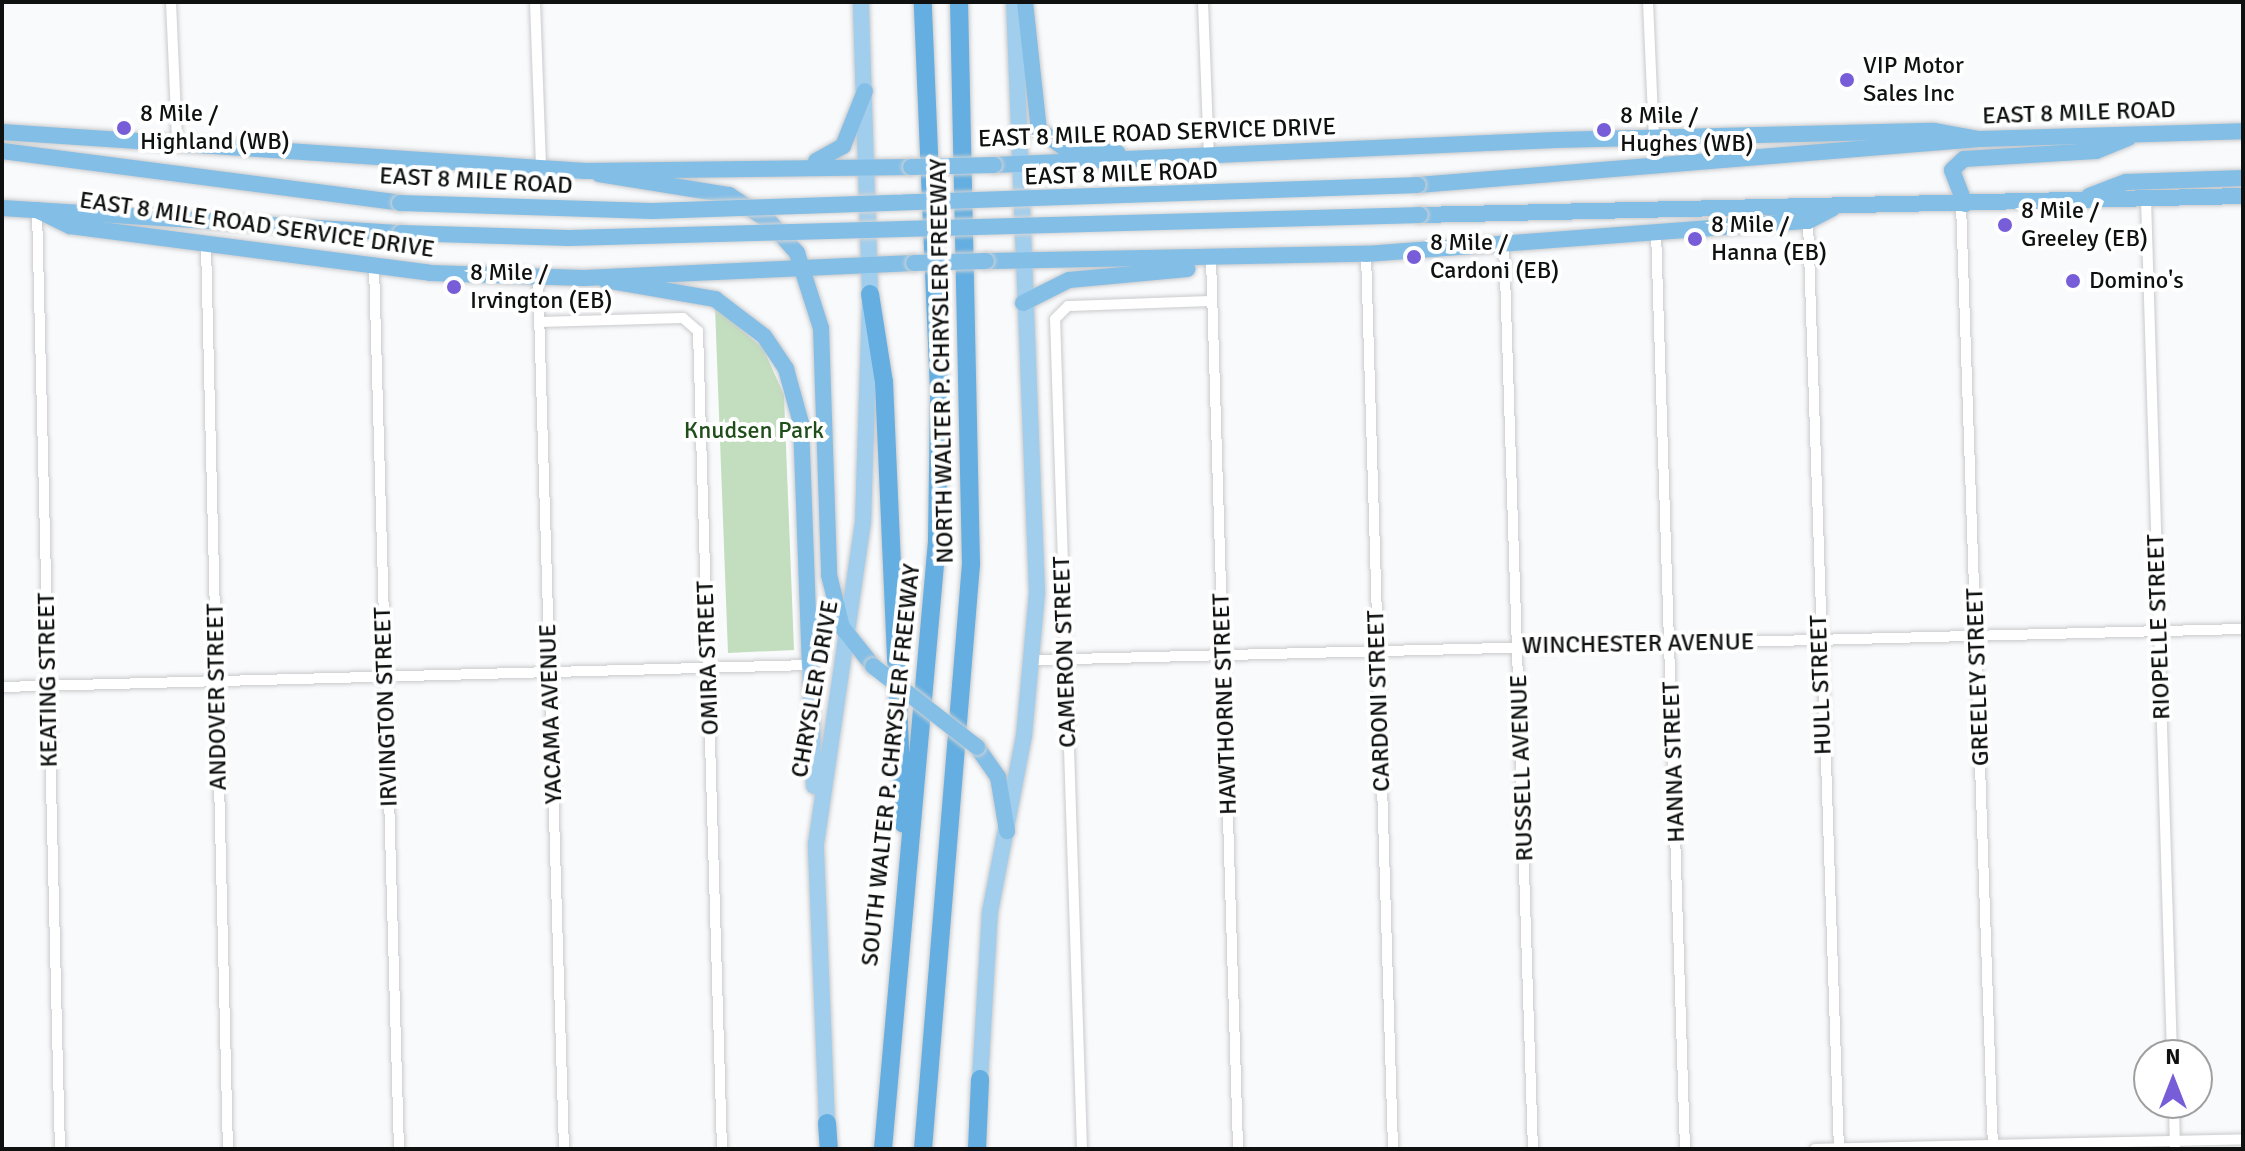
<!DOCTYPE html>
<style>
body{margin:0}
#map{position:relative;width:2245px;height:1151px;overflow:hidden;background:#f9fafc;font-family:Signika,sans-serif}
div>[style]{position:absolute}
.green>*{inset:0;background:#c2debe}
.roads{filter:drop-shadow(0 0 2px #c9cacc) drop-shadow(0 0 2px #c9cacc)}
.minor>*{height:10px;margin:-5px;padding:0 5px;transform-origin:5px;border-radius:5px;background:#fff}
.primary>*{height:16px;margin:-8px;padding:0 8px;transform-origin:8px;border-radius:8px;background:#a2ceed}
.trunk>*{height:16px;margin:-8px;padding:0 8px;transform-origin:8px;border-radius:8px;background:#83bee7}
.motorway>*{height:18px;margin:-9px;padding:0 9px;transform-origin:9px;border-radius:9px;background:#64aee1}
.bridges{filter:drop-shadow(0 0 2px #d4d4d4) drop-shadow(0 0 2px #d4d4d4)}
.trunk-bridge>*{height:16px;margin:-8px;padding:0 8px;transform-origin:8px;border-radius:8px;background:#83bee7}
.dots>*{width:22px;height:22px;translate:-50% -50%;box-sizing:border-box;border:4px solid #fff;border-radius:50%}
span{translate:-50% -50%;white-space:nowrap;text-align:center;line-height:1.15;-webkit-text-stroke:8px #fff;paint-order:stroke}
.poi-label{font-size:24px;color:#0f1010}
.left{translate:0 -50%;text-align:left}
.street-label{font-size:24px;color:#0f1010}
.park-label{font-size:24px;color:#1f4e1a}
.frame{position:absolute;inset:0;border:4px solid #0f1010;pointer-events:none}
.north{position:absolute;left:2133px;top:1039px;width:80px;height:80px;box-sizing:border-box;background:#fff;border:2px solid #9f9f9f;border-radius:50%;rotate:0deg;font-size:22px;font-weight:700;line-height:32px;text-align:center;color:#0f1010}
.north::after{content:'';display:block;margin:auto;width:28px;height:36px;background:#775dd7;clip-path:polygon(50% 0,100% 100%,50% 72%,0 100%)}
</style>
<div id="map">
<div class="green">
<i style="clip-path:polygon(715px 307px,763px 348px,784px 395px,794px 650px,728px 653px)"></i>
</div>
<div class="roads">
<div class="minor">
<i style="left:171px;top:2px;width:140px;rotate:87.5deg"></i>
<i style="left:535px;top:2px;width:167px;rotate:87.9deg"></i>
<i style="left:1203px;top:2px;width:154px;rotate:87.8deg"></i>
<i style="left:1648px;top:2px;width:136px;rotate:87.5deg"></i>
<i style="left:2146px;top:199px;width:856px;rotate:88.26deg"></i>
<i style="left:1961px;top:204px;width:946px;rotate:88.06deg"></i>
<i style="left:37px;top:210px;width:939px;rotate:88.6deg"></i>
<i style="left:1808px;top:221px;width:929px;rotate:88.09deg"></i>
<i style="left:1656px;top:231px;width:918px;rotate:88.19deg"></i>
<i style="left:1504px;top:243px;width:906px;rotate:88.17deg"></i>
<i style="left:206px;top:245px;width:904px;rotate:88.61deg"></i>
<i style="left:1366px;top:254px;width:895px;rotate:88.27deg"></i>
<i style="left:1211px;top:258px;width:891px;rotate:88.26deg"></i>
<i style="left:374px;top:266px;width:883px;rotate:88.38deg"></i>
<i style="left:538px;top:279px;width:870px;rotate:88.29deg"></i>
<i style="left:539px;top:322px;width:144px;rotate:-1.6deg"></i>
<i style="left:683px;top:318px;width:20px;rotate:41deg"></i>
<i style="left:698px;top:331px;width:818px;rotate:88.32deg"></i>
<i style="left:1034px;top:660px;width:1209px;rotate:-1.47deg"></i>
<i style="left:2px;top:687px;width:808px;rotate:-1.56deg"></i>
<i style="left:2174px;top:1103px;width:46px;rotate:88.8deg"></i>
<i style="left:1082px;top:1149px;width:830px;rotate:-91.86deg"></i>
<i style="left:1055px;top:319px;width:18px;rotate:-45deg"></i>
<i style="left:1068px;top:306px;width:144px;rotate:-2deg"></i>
<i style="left:1815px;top:1149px;width:428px;rotate:-1.3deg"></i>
</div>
<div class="primary">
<i style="left:810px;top:665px;width:121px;rotate:88.1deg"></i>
<i style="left:980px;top:1079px;width:167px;rotate:-86.6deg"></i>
<i style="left:990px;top:912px;width:179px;rotate:-79.1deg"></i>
<i style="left:1024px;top:736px;width:145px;rotate:-84.8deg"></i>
<i style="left:1037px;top:592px;width:590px;rotate:-92.23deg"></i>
<i style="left:827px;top:1123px;width:279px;rotate:-92.3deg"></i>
<i style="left:816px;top:844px;width:325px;rotate:-81.7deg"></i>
<i style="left:863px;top:522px;width:228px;rotate:-88.2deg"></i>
<i style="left:870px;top:294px;width:292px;rotate:-91.8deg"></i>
</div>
<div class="trunk">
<i style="left:1025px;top:2px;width:129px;rotate:83.8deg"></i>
<i style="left:1039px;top:130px;width:29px;rotate:35deg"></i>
<i style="left:1063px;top:147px;width:55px;rotate:6.2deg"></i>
<i style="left:2px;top:132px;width:585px;rotate:3.82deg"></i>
<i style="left:586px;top:171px;width:325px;rotate:-0.7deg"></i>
<i style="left:2px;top:151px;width:401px;rotate:7.4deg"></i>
<i style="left:816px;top:161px;width:31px;rotate:-29deg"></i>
<i style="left:843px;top:146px;width:59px;rotate:-68.2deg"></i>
<i style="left:994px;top:165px;width:562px;rotate:-2.55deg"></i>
<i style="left:1555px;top:140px;width:379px;rotate:-1.4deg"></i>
<i style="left:1934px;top:131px;width:46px;rotate:10.1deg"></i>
<i style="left:599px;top:174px;width:132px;rotate:9.2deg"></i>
<i style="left:729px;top:195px;width:48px;rotate:33deg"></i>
<i style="left:769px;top:221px;width:43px;rotate:48.8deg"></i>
<i style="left:797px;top:253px;width:79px;rotate:72.3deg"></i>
<i style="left:821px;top:328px;width:247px;rotate:88.1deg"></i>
<i style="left:829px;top:575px;width:54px;rotate:76deg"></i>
<i style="left:842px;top:627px;width:50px;rotate:51.5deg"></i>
<i style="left:1418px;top:185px;width:563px;rotate:-4.69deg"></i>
<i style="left:1979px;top:139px;width:264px;rotate:-1.7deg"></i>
<i style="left:2089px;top:196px;width:40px;rotate:-21deg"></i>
<i style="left:2126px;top:182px;width:117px;rotate:-2deg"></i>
<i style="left:1965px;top:204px;width:36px;rotate:-111deg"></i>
<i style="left:1952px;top:170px;width:16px;rotate:-43deg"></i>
<i style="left:1964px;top:159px;width:132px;rotate:-3.5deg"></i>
<i style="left:2096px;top:151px;width:35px;rotate:-22deg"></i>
<i style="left:2px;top:208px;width:400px;rotate:3.6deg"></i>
<i style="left:37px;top:210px;width:37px;rotate:26deg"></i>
<i style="left:70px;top:226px;width:363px;rotate:7.4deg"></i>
<i style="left:430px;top:273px;width:154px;rotate:1.9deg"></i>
<i style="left:584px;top:278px;width:330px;rotate:-2.6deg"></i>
<i style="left:1420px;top:215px;width:823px;rotate:-1.32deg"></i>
<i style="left:986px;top:261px;width:380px;rotate:-1.1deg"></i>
<i style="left:1366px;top:254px;width:443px;rotate:-4.3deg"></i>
<i style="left:1808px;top:221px;width:27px;rotate:-27deg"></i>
<i style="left:605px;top:280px;width:112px;rotate:9.8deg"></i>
<i style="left:715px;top:299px;width:61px;rotate:37.1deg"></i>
<i style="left:764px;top:336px;width:40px;rotate:56deg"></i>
<i style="left:786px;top:369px;width:56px;rotate:74.5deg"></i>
<i style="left:801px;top:423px;width:242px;rotate:87.9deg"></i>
<i style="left:1023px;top:303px;width:51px;rotate:-26.6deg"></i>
<i style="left:1069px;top:280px;width:119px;rotate:-5.3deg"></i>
<i style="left:977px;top:747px;width:37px;rotate:55deg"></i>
<i style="left:998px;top:777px;width:55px;rotate:80.5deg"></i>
</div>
<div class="motorway">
<i style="left:870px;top:294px;width:89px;rotate:81deg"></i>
<i style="left:884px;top:382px;width:442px;rotate:87.5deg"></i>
<i style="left:827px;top:1123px;width:26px;rotate:86deg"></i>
<i style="left:883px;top:1149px;width:610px;rotate:-84.92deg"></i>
<i style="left:937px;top:541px;width:150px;rotate:-89.2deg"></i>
<i style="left:939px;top:391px;width:389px;rotate:-92.4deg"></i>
<i style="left:923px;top:1149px;width:587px;rotate:-85.31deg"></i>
<i style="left:971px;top:564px;width:562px;rotate:-91.22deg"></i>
<i style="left:977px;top:1149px;width:70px;rotate:-87.5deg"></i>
</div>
</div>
<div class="bridges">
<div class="trunk-bridge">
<i style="left:911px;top:167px;width:83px;rotate:-1.4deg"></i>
<i style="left:400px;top:203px;width:252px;rotate:1.8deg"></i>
<i style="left:652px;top:211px;width:766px;rotate:-1.94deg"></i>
<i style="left:401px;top:233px;width:168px;rotate:1.7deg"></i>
<i style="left:569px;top:238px;width:851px;rotate:-1.55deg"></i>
<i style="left:914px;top:263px;width:72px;rotate:-1.6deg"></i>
<i style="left:873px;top:666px;width:132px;rotate:37.9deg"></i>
</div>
</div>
<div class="dots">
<i style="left:1847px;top:80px;background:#775dd7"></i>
<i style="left:124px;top:128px;background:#775dd7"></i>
<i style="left:1604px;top:130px;background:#775dd7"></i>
<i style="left:2005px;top:225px;background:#775dd7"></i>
<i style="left:1695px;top:239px;background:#775dd7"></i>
<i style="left:1414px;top:257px;background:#775dd7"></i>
<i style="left:2073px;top:281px;background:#775dd7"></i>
<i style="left:454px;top:287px;background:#775dd7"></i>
</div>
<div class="poi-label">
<span class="left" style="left:1863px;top:80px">VIP Motor<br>Sales Inc</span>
<span class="left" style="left:140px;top:128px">8 Mile /<br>Highland (WB)</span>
<span class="left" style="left:1620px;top:130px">8 Mile /<br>Hughes (WB)</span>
<span class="left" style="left:2021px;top:225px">8 Mile /<br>Greeley (EB)</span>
<span class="left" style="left:1711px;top:239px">8 Mile /<br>Hanna (EB)</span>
<span class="left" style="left:1430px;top:257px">8 Mile /<br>Cardoni (EB)</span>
<span class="left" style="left:470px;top:287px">8 Mile /<br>Irvington (EB)</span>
<span class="left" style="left:2089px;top:281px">Domino's</span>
</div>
<div class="street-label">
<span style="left:2079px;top:113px;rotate:-2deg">EAST 8 MILE ROAD</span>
<span style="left:1157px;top:133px;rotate:-2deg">EAST 8 MILE ROAD SERVICE DRIVE</span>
<span style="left:1121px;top:174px;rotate:-2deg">EAST 8 MILE ROAD</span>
<span style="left:476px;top:181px;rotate:3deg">EAST 8 MILE ROAD</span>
<span style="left:257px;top:225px;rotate:8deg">EAST 8 MILE ROAD SERVICE DRIVE</span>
<span style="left:942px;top:361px;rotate:-91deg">NORTH WALTER P. CHRYSLER FREEWAY</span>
<span style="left:2159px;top:627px;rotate:-92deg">RIOPELLE STREET</span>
<span style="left:1638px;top:644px;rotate:-1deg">WINCHESTER AVENUE</span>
<span style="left:1065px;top:652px;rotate:-92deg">CAMERON STREET</span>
<span style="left:708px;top:658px;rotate:-92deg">OMIRA STREET</span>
<span style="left:1978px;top:677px;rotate:-92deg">GREELEY STREET</span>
<span style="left:48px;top:680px;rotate:-91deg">KEATING STREET</span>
<span style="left:1821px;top:685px;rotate:-92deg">HULL STREET</span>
<span style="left:815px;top:689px;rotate:-80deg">CHRYSLER DRIVE</span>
<span style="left:217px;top:697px;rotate:-91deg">ANDOVER STREET</span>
<span style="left:1379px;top:701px;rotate:-92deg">CARDONI STREET</span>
<span style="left:1225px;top:704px;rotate:-92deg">HAWTHORNE STREET</span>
<span style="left:386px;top:707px;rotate:-92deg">IRVINGTON STREET</span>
<span style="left:551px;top:714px;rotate:-92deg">YACAMA AVENUE</span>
<span style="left:1674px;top:762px;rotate:-92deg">HANNA STREET</span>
<span style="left:891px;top:765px;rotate:-84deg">SOUTH WALTER P. CHRYSLER FREEWAY</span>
<span style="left:1522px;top:768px;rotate:-92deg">RUSSELL AVENUE</span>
</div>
<div class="park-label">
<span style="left:754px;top:431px">Knudsen Park</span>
</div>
<div class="frame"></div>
<div class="north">N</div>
</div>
